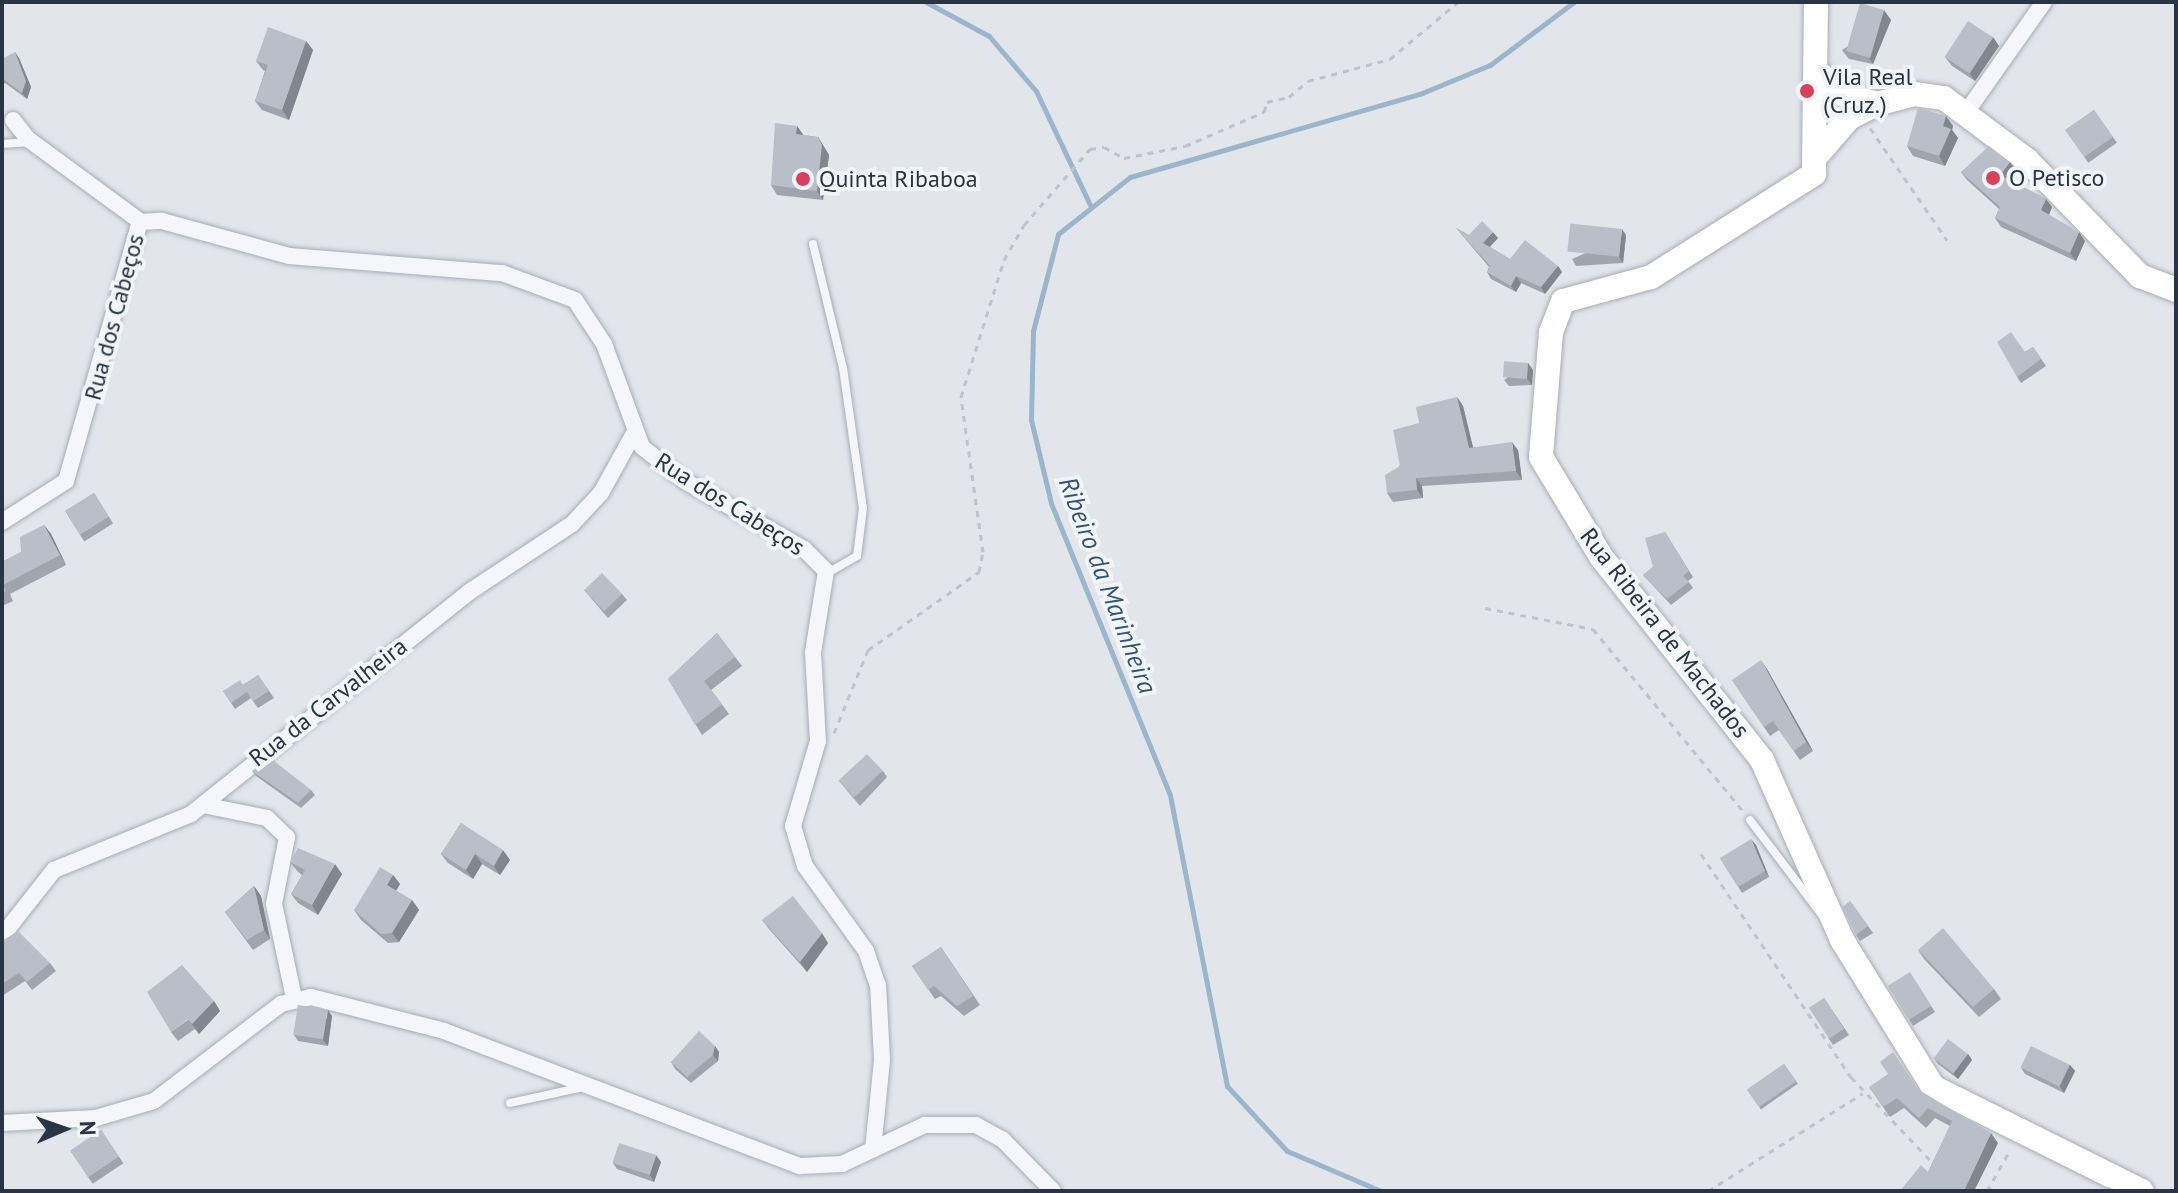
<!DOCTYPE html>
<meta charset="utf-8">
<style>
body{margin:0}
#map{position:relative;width:2178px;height:1193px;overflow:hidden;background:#e2e6eb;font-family:"PT Sans",sans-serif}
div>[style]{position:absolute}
.stream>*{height:5px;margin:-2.5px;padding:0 2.5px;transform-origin:2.5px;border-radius:2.5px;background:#9bb5cd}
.path>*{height:3px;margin-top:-1.5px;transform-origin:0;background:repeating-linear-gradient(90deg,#c0c4ca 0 6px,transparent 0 12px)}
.roads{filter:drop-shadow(0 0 2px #a7adb6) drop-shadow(0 0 2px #a7adb6)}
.lane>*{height:8px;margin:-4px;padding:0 4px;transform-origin:4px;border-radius:4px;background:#f5f6f9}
.street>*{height:16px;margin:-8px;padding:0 8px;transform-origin:8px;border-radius:8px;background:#f5f6f9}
.secondary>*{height:24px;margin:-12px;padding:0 12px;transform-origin:12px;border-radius:12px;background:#fff}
.wall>*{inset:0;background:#9fa4ad;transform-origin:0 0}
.shaded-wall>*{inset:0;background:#82868d}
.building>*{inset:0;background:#b9bfc9;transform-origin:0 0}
.dots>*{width:22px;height:22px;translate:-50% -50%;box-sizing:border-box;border:4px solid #f2f5f8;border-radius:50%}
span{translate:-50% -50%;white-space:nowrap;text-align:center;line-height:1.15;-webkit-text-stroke:8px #f2f5f8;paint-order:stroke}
.poi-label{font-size:24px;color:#293444}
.left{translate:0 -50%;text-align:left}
.street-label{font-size:24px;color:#293444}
.water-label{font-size:26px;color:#30547b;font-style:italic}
.frame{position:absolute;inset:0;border:4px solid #293444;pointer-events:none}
.north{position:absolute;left:24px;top:1089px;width:80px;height:80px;-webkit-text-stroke:6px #f2f5f8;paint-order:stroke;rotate:88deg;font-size:22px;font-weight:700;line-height:32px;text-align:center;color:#293444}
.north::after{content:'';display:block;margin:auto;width:28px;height:36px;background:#293444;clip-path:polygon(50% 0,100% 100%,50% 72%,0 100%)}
</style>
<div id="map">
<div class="stream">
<i style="left:926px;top:2px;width:72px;rotate:28.4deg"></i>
<i style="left:989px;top:36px;width:72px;rotate:49.5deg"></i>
<i style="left:1036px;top:91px;width:128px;rotate:64.6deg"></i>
<i style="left:1381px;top:1191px;width:102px;rotate:-156.9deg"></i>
<i style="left:1287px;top:1151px;width:88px;rotate:-132.7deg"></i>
<i style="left:1227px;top:1086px;width:297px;rotate:-101.1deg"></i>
<i style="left:1170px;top:795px;width:315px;rotate:-112.2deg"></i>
<i style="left:1051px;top:503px;width:85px;rotate:-103.5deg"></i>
<i style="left:1031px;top:420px;width:89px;rotate:-88.7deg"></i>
<i style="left:1033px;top:331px;width:100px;rotate:-75.5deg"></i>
<i style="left:1058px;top:234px;width:92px;rotate:-38.4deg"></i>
<i style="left:1130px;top:177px;width:304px;rotate:-16deg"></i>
<i style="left:1422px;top:93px;width:74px;rotate:-22.4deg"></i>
<i style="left:1490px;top:65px;width:105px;rotate:-36.9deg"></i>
</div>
<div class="path">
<i style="left:1870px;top:128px;width:136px;rotate:55.5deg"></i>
<i style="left:1485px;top:608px;width:110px;rotate:11deg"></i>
<i style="left:1593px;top:629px;width:237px;rotate:50.5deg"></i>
<i style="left:834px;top:733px;width:90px;rotate:-67.7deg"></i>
<i style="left:868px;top:650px;width:136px;rotate:-35.1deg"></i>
<i style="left:979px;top:572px;width:20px;rotate:-79deg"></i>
<i style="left:983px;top:552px;width:157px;rotate:-98.1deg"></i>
<i style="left:961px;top:397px;width:144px;rotate:-72.6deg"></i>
<i style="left:1004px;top:260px;width:40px;rotate:-60.3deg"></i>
<i style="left:1024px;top:225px;width:101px;rotate:-49deg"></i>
<i style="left:1090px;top:149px;width:14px;rotate:-8deg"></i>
<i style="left:1104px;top:147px;width:23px;rotate:29deg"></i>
<i style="left:1124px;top:158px;width:62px;rotate:-11.1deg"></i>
<i style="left:1185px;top:146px;width:86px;rotate:-23.3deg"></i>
<i style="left:1264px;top:112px;width:10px;rotate:-73deg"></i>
<i style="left:1267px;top:102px;width:23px;rotate:-13deg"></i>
<i style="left:1289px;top:97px;width:25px;rotate:-40deg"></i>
<i style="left:1308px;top:81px;width:85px;rotate:-15deg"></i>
<i style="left:1390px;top:59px;width:89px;rotate:-40deg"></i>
<i style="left:1701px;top:854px;width:269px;rotate:56.1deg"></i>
<i style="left:1851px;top:1077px;width:119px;rotate:46.4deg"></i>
<i style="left:1708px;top:1191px;width:183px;rotate:-32.3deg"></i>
<i style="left:1987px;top:1191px;width:47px;rotate:-60.7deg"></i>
</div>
<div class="roads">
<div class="lane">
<i style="left:2px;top:144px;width:29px;rotate:-4deg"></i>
<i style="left:813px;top:244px;width:128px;rotate:76.4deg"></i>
<i style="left:843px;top:368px;width:141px;rotate:81.9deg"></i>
<i style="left:863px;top:508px;width:48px;rotate:97.1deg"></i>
<i style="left:857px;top:556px;width:34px;rotate:150deg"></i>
<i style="left:1750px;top:820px;width:119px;rotate:52.8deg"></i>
<i style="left:510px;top:1103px;width:71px;rotate:-12.3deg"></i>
</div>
<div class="street">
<i style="left:1967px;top:111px;width:133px;rotate:-54.8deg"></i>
<i style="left:13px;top:120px;width:24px;rotate:52deg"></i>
<i style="left:28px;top:139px;width:140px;rotate:36.3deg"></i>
<i style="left:2px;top:522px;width:76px;rotate:-32.6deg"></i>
<i style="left:66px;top:481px;width:269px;rotate:-74.1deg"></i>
<i style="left:140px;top:222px;width:22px;rotate:-3deg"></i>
<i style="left:162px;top:221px;width:132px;rotate:15.4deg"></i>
<i style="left:289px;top:256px;width:214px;rotate:4.6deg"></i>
<i style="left:502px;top:273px;width:78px;rotate:20.3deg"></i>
<i style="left:575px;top:300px;width:53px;rotate:56.6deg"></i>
<i style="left:604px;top:344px;width:110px;rotate:69.7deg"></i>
<i style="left:642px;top:447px;width:55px;rotate:38.3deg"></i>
<i style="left:685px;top:481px;width:137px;rotate:29.7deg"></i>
<i style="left:804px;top:549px;width:31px;rotate:45deg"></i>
<i style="left:826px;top:571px;width:82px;rotate:99.1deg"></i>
<i style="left:813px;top:652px;width:89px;rotate:86.8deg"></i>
<i style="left:818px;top:741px;width:89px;rotate:106.4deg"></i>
<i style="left:793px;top:826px;width:42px;rotate:73.3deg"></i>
<i style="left:805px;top:866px;width:105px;rotate:54.3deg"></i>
<i style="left:866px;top:951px;width:36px;rotate:71deg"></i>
<i style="left:878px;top:985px;width:75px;rotate:86.9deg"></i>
<i style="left:882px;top:1060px;width:90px;rotate:95.7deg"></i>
<i style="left:203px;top:805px;width:65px;rotate:11.5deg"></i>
<i style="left:267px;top:818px;width:28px;rotate:44deg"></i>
<i style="left:287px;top:837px;width:68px;rotate:101deg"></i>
<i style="left:274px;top:904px;width:96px;rotate:78deg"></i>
<i style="left:2px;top:936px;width:84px;rotate:-51.8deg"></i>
<i style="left:54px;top:870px;width:148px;rotate:-22.2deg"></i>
<i style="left:191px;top:814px;width:356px;rotate:-38.6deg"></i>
<i style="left:469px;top:592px;width:123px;rotate:-33.4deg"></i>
<i style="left:572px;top:524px;width:42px;rotate:-46.9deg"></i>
<i style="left:601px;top:493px;width:66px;rotate:-61.1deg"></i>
<i style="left:2px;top:1123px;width:94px;rotate:-3deg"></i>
<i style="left:96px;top:1118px;width:60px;rotate:-16.3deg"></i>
<i style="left:154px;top:1101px;width:160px;rotate:-37.4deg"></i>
<i style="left:281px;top:1004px;width:31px;rotate:-13deg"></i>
<i style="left:311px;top:997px;width:137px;rotate:14.3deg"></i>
<i style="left:444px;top:1031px;width:381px;rotate:20.8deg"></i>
<i style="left:800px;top:1166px;width:42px;rotate:-2.7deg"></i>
<i style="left:842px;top:1164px;width:92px;rotate:-25.2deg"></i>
<i style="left:925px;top:1125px;width:51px"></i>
<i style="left:976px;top:1125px;width:31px;rotate:29deg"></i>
<i style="left:1003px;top:1140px;width:71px;rotate:45.6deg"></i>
</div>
<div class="secondary">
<i style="left:1816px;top:2px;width:172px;rotate:90.7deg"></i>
<i style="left:1814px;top:174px;width:193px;rotate:147.7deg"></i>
<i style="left:1651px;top:277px;width:91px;rotate:164.7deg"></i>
<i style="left:1563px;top:301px;width:33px;rotate:111deg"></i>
<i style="left:1551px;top:332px;width:125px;rotate:94.6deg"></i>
<i style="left:1541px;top:457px;width:118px;rotate:58.9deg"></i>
<i style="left:1602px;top:558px;width:258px;rotate:51.6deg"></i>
<i style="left:1762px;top:760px;width:197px;rotate:66deg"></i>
<i style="left:1842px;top:940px;width:173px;rotate:58.2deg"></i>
<i style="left:1933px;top:1087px;width:233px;rotate:26.5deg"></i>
<i style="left:1817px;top:72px;width:38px;rotate:40deg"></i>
<i style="left:1846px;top:96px;width:32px;rotate:14deg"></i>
<i style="left:1819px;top:153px;width:46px;rotate:-49.4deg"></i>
<i style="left:1849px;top:118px;width:31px;rotate:-27deg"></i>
<i style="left:1877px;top:104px;width:38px;rotate:-15deg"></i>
<i style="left:1914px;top:94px;width:30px;rotate:8deg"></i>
<i style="left:1944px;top:98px;width:104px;rotate:36.8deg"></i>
<i style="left:2027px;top:160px;width:162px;rotate:45.8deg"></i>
<i style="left:2140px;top:276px;width:39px;rotate:21deg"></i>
</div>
</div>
<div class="wall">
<i style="clip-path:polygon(1891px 20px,1873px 64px,1849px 59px,1842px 50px)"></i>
<i style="clip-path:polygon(306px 41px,313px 50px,289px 120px,262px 110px,255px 101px,265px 71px,263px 70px,256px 61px)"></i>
<i style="clip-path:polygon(1999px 46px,1975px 81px,1952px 66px,1945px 57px)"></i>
<i style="clip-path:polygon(19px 58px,31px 87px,27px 99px,5px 83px,2px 85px,2px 59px)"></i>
<i style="left:2094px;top:110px;width:40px;height:35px;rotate:55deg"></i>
<i style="clip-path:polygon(1946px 116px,1953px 126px,1952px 130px,1958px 138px,1945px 166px,1913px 156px,1907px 146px)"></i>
<i style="clip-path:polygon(797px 126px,803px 135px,818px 137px,829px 155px,823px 200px,777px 195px,771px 185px)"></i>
<i style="clip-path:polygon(2017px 171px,2010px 180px,2046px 199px,2052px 207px,2049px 215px,2085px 241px,2076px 261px,2001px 227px,1995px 218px,1999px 209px,1967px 180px,1961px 172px)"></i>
<i style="clip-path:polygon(1456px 228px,1469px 235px,1498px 238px,1490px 247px,1510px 259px,1558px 266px,1562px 272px,1545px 294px,1521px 283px,1516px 292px,1491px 279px,1487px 272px,1489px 267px)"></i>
<i style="clip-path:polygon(1626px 235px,1623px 263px,1576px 266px,1572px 259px)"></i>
<i style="clip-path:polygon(2033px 347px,2046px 366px,2021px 383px,2017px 377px,2025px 352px)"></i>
<i style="clip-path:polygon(1528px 363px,1533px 370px,1532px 385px,1509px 386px,1504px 380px)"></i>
<i style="clip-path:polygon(1457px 397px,1463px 406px,1473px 447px,1518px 450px,1522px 480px,1422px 486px,1423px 498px,1393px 502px,1387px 493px,1419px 423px)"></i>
<i style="left:94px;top:493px;width:36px;height:34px;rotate:58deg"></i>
<i style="clip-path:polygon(44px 525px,51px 534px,66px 565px,10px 594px,13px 601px,2px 606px,2px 562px,21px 552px)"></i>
<i style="clip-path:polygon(1665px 532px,1693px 577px,1688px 581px,1693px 588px,1671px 605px,1643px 575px,1653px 567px)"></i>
<i style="clip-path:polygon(584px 590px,622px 594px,627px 600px,608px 618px)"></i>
<i style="clip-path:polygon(717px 633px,742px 666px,711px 690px,729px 714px,702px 735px,668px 679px)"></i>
<i style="clip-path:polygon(1767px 669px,1813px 751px,1800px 760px,1779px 730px,1770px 736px,1732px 680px)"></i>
<i style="clip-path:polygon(258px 675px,274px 698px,258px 708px,251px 698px,235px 709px,223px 691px,243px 685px)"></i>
<i style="clip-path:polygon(252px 771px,311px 790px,315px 795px,301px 808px,256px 776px)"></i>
<i style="clip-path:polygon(883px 771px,887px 777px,860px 806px,839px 781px)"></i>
<i style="clip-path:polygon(461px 823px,510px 860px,500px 875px,482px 864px,473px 879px,448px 863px,441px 854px)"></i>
<i style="clip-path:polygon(1756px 845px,1769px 877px,1742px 893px,1720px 858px)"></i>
<i style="clip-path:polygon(290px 862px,342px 874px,318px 915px,298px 903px,291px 894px,302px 875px,297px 871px)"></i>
<i style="clip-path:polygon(393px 875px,400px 884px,396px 891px,412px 900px,419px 910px,399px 942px,388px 943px,361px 920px,354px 910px)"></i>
<i style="clip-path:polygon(254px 886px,261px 896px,270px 939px,253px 950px,225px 912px)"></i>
<i style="clip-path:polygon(1850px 901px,1873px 933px,1860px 941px,1856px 935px)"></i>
<i style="clip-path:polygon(762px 920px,828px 943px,807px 972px,769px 929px)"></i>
<i style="clip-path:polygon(2px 941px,50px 963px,56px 971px,32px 990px,25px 981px,2px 996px)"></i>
<i style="clip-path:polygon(941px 947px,980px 1005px,964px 1016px,941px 996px,935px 999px,912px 966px)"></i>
<i style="clip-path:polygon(1918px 950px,1994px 989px,2001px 999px,1979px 1017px,1924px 959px)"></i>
<i style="clip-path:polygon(1914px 979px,1935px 1012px,1913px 1026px,1888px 986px)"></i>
<i style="clip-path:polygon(1824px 998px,1849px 1035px,1833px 1045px,1829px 1039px)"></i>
<i style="clip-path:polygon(214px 1001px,220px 1011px,199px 1034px,195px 1029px,178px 1041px,171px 1032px)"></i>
<i style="clip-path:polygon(332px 1016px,328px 1046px,298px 1041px,294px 1035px)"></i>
<i style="clip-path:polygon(715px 1046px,719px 1052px,718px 1061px,691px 1083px,675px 1069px,671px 1062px)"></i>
<i style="clip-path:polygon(1968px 1054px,1972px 1060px,1958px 1079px,1938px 1064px,1934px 1058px)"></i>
<i style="left:1784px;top:1064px;width:24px;height:45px;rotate:55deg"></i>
<i style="clip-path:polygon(2070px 1065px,2075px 1071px,2064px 1093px,2025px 1074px,2021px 1068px)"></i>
<i style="clip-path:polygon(1869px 1087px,1919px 1090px,1998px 1143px,1974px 1191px,1900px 1191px,1928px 1172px,1950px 1126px,1935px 1118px,1926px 1128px,1904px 1108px,1890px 1117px)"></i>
<i style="left:101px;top:1130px;width:40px;height:37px;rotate:56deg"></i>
<i style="clip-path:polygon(661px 1162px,654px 1182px,617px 1169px,613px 1163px)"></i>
</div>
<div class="shaded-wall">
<i style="clip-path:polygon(1884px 10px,1891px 20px,1873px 64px,1867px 55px)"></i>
<i style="clip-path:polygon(1993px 37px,1999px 46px,1975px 81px,1968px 71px)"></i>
<i style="clip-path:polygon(306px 41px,313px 50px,289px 120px,282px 110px)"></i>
<i style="clip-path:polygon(15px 52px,19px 58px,31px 87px,27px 99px,22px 93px)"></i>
<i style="clip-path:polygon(1946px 116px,1953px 126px,1952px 130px,1958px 138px,1945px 166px,1939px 156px,1943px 126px)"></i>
<i style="clip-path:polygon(797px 126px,804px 136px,796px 134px)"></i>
<i style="clip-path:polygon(818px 137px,829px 155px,823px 200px,817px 191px)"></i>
<i style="clip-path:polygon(2010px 162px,2017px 171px,2006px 184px,2000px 175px)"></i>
<i style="clip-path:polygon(2046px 199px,2052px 207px,2047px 219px,2041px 210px)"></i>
<i style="clip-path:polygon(1622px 229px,1626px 235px,1623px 263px,1619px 257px)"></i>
<i style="clip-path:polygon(1493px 232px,1498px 238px,1487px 249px,1483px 243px)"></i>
<i style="clip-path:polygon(2079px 232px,2085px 241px,2076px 261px,2070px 253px)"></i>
<i style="clip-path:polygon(1558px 266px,1562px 272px,1545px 294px,1541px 287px)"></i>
<i style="clip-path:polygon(1516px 276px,1521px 283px,1516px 292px,1511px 286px)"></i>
<i style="clip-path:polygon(1528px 363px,1533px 370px,1532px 385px,1527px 379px)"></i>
<i style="clip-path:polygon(1457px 397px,1463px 406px,1475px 456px,1469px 448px)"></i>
<i style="clip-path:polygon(1512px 442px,1518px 450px,1522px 480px,1516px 471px)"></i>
<i style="clip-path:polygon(1416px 478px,1422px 486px,1423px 498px,1417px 490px)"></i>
<i style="clip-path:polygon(44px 525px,51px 534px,66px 565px,60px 555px)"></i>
<i style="clip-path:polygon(1761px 660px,1767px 669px,1813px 751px,1806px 742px)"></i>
<i style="clip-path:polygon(1751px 839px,1756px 845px,1769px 877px,1765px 871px)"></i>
<i style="clip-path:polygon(503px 850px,510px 860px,500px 875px,494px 866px)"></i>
<i style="clip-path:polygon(475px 854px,482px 864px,473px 879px,466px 870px)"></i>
<i style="clip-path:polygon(335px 864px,342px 874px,318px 915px,312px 905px)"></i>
<i style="clip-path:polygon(393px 875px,400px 884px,394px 894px,387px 885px)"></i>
<i style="clip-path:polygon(254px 886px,261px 896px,270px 939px,264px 930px)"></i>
<i style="clip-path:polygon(412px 900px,419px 910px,399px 942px,392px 933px)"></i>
<i style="clip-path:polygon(822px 933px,828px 943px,807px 972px,800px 962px)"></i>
<i style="clip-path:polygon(214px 1001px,220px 1011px,199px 1034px,192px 1024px)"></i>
<i style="clip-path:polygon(328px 1010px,332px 1016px,328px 1046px,323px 1040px)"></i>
<i style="clip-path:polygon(715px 1046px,719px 1052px,718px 1061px,713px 1055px)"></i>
<i style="clip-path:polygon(1968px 1054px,1972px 1060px,1958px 1079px,1953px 1073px)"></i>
<i style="clip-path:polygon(2070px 1065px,2075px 1071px,2064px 1093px,2060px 1086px)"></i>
<i style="clip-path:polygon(1991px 1133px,1998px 1143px,1974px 1191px,1964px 1191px)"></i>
<i style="clip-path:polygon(656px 1155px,661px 1162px,654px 1182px,650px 1175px)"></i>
</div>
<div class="building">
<i style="left:1860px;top:3px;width:25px;height:50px;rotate:16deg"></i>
<i style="left:1968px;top:21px;width:30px;height:43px;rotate:33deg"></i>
<i style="clip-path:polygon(268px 27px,306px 41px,282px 110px,255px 101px,268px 65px,256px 61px)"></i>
<i style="clip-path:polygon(15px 52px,26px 81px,22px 93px,2px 78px,2px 59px)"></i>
<i style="clip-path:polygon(1918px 108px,1946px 116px,1943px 126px,1951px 129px,1939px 156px,1907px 146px)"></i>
<i style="left:2094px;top:110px;width:33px;height:35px;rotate:55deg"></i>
<i style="clip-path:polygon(775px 123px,797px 126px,796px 134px,818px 137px,822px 145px,817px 191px,771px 185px)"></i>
<i style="clip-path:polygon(1989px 146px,2010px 162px,2000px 175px,2046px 199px,2041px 210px,2079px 232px,2070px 253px,1995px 218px,2000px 207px,1961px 172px)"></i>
<i style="clip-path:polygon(1482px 221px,1493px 232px,1483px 243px,1510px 259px,1525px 240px,1558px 266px,1541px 287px,1516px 276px,1511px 286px,1487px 272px,1490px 266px,1456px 228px,1469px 235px)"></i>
<i style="left:1622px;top:229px;width:28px;height:52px;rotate:96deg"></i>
<i style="clip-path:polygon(2011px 332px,2025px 352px,2033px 347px,2041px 359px,2017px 377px,1997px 342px)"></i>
<i style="left:1528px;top:363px;width:16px;height:24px;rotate:94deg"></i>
<i style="clip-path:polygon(1457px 397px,1469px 448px,1512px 442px,1516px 471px,1416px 478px,1417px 490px,1387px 493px,1385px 475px,1400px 466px,1393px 430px,1419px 423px,1416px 407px)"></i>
<i style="left:94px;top:493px;width:28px;height:34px;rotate:58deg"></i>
<i style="clip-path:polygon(44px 525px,60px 555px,3px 585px,6px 591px,2px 593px,2px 562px,21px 552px,20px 537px)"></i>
<i style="clip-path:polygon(1665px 532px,1689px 571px,1683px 576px,1689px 582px,1667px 599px,1643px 575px,1653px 567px,1645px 538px)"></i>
<i style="left:602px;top:573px;width:29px;height:25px;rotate:46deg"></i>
<i style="clip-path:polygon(717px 633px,735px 657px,704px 681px,722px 704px,695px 725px,668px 679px)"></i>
<i style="clip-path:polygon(1761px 660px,1806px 742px,1794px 751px,1773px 721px,1764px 727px,1732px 680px)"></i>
<i style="clip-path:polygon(258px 675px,269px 691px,253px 701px,247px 692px,231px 703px,223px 691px,240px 680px,243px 685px)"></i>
<i style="left:867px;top:754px;width:23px;height:39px;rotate:47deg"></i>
<i style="clip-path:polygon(269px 757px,311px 790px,298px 803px,252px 771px)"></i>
<i style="clip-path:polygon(461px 823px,503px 850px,494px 866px,475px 854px,466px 870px,441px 854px)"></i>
<i style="clip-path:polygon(1751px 839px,1765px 871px,1738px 887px,1720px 858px)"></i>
<i style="clip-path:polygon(298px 848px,335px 864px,312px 905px,291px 894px,305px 870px,290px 862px)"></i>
<i style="clip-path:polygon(380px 867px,393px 875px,387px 885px,412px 900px,392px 933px,381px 934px,354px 910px)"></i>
<i style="clip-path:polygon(254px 886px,264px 930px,247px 940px,225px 912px)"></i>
<i style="clip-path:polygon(793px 896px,822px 933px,800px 962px,762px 920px)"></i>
<i style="clip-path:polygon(1850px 901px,1868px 926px,1856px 935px,1842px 907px)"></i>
<i style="clip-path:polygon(1943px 928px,1994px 989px,1973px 1007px,1918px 950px)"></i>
<i style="clip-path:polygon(18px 931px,50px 963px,27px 982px,19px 973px,2px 984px,2px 941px)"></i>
<i style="clip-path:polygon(941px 947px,973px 996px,957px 1006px,934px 986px,928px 990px,912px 966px)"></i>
<i style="clip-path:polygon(182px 965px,214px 1001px,192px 1024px,188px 1019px,171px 1032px,147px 992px)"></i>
<i style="left:1910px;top:972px;width:40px;height:26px;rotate:58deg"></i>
<i style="left:1824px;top:998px;width:37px;height:18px;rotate:57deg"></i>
<i style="left:298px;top:1005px;width:30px;height:30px;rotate:9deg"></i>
<i style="clip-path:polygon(699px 1031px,715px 1046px,713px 1055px,687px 1077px,671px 1062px)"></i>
<i style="left:1948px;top:1039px;width:25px;height:24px;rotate:37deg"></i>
<i style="left:2031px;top:1046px;width:43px;height:24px;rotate:26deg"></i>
<i style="clip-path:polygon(1893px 1052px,1919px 1090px,1991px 1133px,1964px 1191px,1900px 1191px,1921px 1165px,1928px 1172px,1952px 1121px,1928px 1108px,1919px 1118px,1897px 1098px,1883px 1107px,1869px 1087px,1888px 1074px,1880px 1062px)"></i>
<i style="left:1784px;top:1064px;width:21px;height:45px;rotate:55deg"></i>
<i style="left:101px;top:1130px;width:32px;height:37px;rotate:56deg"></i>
<i style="left:619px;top:1143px;width:39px;height:21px;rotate:18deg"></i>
<i style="clip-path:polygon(2108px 1187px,2118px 1191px,2105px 1191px)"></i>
</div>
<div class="dots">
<i style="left:1807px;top:91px;background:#d6415c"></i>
<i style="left:1993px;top:178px;background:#d6415c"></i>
<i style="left:803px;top:179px;background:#d6415c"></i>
</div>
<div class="poi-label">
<span class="left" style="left:1823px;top:91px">Vila Real<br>(Cruz.)</span>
<span class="left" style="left:2009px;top:178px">O Petisco</span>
<span class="left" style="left:819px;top:179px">Quinta Ribaboa</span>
</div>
<div class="street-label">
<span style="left:114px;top:317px;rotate:-75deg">Rua dos Cabeços</span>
<span style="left:730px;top:504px;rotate:32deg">Rua dos Cabeços</span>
<span style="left:1665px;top:633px;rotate:52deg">Rua Ribeira de Machados</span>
<span style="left:328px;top:702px;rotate:-38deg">Rua da Carvalheira</span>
</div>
<div class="water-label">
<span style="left:1108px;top:585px;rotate:69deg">Ribeiro da Marinheira</span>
</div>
<div class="frame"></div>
<div class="north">N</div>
</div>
